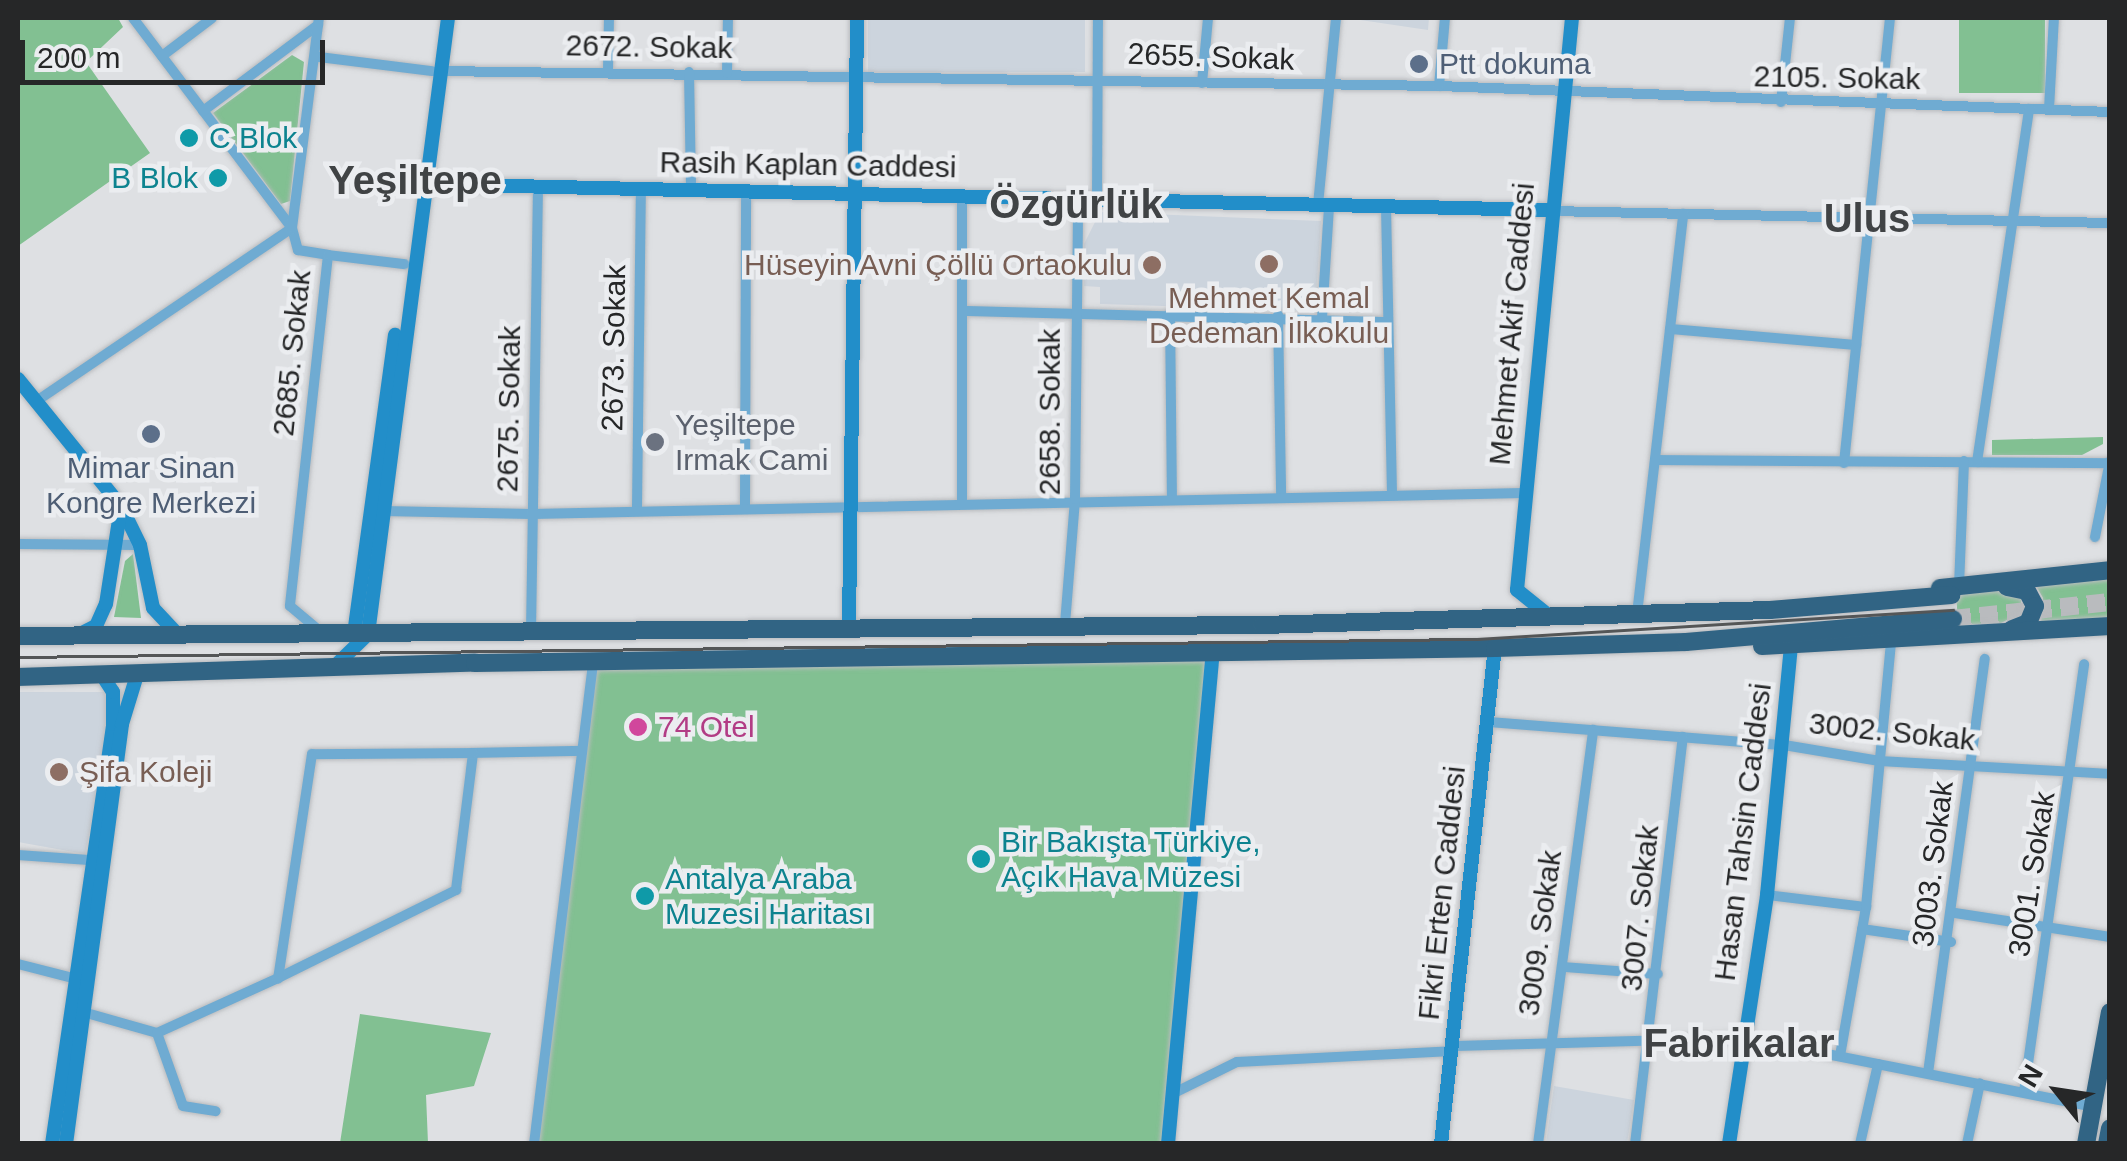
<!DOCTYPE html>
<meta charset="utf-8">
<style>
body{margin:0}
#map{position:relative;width:2127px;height:1161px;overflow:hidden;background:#dee0e3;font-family:Helvetica,sans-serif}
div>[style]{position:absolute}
.built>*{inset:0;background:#ccd4dd;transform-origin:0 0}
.green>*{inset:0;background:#82c092;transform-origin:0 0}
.highway-tunnel>*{height:18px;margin-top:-9px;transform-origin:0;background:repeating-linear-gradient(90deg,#b9bbbe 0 18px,transparent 0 27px)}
.roads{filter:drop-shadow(0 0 2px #b9bbbe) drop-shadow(0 0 2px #b9bbbe)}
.street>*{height:10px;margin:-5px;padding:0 5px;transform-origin:5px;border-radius:5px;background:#6fabd2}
.secondary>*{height:14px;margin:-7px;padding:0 7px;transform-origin:7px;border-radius:7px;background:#228ec9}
.highway>*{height:18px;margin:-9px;padding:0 9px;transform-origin:9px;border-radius:9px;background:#316484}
.tram>*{height:2.5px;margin:-1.25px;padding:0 1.25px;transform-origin:1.25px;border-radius:1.25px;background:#545657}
.dots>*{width:28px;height:28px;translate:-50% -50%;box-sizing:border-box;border:5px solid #ebedf0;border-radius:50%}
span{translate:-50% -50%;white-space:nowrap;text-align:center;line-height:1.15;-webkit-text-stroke:9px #ebedf0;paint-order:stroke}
.street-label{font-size:30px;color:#262728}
.service-label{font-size:30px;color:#4e5e75}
.left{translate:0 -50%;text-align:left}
.culture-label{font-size:30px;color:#0d838f}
.right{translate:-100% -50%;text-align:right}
.education-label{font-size:30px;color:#785e54}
.worship-label{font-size:30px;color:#5b616d}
.hotel-label{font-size:30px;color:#b23c85}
.district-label{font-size:40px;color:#404345;font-weight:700}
.frame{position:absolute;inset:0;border:20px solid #262728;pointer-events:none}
.north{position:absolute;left:2007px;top:1041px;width:100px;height:100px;-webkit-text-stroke:8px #ebedf0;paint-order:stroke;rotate:300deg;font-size:28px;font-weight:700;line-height:40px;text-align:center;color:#262728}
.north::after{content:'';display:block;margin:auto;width:35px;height:45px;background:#262728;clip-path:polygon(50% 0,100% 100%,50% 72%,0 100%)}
.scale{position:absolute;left:20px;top:40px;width:305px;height:45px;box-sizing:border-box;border:5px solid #262728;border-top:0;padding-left:12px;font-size:30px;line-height:35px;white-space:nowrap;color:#262728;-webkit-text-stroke:8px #ebedf0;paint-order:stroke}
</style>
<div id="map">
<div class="built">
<i style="left:868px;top:18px;width:217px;height:54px"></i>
<i style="clip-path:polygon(1347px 18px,1429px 18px,1428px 30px)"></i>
<i style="clip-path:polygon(1100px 212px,1321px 221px,1315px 311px,1100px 304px,1100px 287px,1084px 286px,1084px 244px)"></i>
<i style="clip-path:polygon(20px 692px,109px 692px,105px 759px,85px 854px,18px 842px)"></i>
<i style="clip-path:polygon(1554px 1086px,1634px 1100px,1627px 1143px,1546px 1143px)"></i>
</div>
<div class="green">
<i style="clip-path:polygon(18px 18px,118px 18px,123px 27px,86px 62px,150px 153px,18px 246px)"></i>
<i style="left:1959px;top:18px;width:86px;height:75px"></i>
<i style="clip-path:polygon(292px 55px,304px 62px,290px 201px,281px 204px,213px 113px)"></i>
<i style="clip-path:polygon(2103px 437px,2103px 444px,2082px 455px,1992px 455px,1992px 440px)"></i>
<i style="clip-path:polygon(133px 554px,141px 618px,114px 617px,125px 561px)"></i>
<i style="clip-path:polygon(2109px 576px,2109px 619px,2041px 623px,2043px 598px,2035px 584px)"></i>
<i style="clip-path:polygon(1994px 588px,2021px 595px,2021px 613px,2001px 623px,1958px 625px,1956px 590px)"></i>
<i style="clip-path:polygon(1213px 653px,1170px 1143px,534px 1144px,593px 661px)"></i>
<i style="clip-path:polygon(360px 1014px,491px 1033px,474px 1086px,426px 1095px,428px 1143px,340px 1143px)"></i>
</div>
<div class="highway-tunnel">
<i style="left:1953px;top:619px;width:158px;rotate:-6.2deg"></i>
</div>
<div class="roads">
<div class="street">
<i style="left:133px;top:18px;width:263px;rotate:52.9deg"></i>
<i style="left:292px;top:228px;width:23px;rotate:75deg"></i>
<i style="left:298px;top:250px;width:30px;rotate:9deg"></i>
<i style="left:328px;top:255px;width:353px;rotate:96.2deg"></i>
<i style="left:290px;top:606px;width:39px;rotate:40deg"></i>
<i style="left:162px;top:56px;width:63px;rotate:-37.2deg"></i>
<i style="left:319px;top:57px;width:114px;rotate:7.1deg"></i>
<i style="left:608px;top:69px;width:51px;rotate:-88.9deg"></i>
<i style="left:441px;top:71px;width:998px;rotate:0.86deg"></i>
<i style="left:1439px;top:86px;width:672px;rotate:2.22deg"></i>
<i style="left:689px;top:72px;width:118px;rotate:89deg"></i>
<i style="left:727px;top:73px;width:55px;rotate:-89deg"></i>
<i style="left:1202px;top:83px;width:65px;rotate:-84.7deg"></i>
<i style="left:1439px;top:86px;width:68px;rotate:-85deg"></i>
<i style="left:1781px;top:102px;width:84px;rotate:-83.9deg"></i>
<i style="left:2049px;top:109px;width:91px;rotate:-86.9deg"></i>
<i style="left:203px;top:111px;width:144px;rotate:-36.8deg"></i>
<i style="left:1097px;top:199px;width:181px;rotate:-89.7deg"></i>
<i style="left:1318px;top:205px;width:188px;rotate:-84.5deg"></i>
<i style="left:1386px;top:207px;width:287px;rotate:88.8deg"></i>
<i style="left:1551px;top:211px;width:559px;rotate:1.23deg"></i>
<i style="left:328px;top:255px;width:77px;rotate:6.8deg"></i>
<i style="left:963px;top:311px;width:425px;rotate:1.5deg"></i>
<i style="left:1170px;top:313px;width:184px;rotate:89.4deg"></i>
<i style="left:1278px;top:315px;width:180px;rotate:89deg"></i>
<i style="left:1322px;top:318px;width:112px;rotate:-86.4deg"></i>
<i style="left:1670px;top:329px;width:187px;rotate:4.9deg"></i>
<i style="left:35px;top:402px;width:310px;rotate:-34.1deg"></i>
<i style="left:292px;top:228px;width:212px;rotate:-82.7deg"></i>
<i style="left:1655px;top:460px;width:454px;rotate:0.4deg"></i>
<i style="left:1977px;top:462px;width:357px;rotate:-81.6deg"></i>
<i style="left:1844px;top:463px;width:447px;rotate:-84.1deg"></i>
<i style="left:962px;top:501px;width:305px;rotate:-90deg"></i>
<i style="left:745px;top:506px;width:315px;rotate:-89.8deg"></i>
<i style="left:637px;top:508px;width:319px;rotate:-89.3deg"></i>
<i style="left:383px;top:511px;width:149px;rotate:1.2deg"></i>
<i style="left:532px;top:514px;width:991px;rotate:-1.21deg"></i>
<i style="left:2095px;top:537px;width:77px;rotate:-78.8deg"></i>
<i style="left:18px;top:544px;width:122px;rotate:0.5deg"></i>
<i style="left:1959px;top:586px;width:125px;rotate:-87.7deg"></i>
<i style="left:1637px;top:614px;width:403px;rotate:-83.4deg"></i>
<i style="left:1065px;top:624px;width:125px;rotate:-85.4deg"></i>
<i style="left:1075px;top:499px;width:300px;rotate:-89.4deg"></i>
<i style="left:531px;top:632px;width:446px;rotate:-89.1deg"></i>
<i style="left:1489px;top:722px;width:296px;rotate:4.5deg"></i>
<i style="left:1784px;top:745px;width:97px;rotate:9.5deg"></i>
<i style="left:1880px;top:761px;width:230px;rotate:3.2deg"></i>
<i style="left:473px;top:753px;width:108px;rotate:-1.1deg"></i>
<i style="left:18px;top:855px;width:71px;rotate:4deg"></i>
<i style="left:1767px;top:895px;width:100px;rotate:6.9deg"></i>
<i style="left:1955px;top:913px;width:157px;rotate:8.8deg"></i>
<i style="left:1862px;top:929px;width:90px;rotate:8.3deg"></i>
<i style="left:18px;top:964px;width:57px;rotate:14.3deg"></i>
<i style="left:1564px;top:967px;width:94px;rotate:4.3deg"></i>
<i style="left:83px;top:1012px;width:77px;rotate:15.8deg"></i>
<i style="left:157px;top:1033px;width:133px;rotate:-24.4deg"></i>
<i style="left:278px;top:978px;width:199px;rotate:-26.3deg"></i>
<i style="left:456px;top:890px;width:138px;rotate:-82.9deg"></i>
<i style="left:473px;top:753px;width:161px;rotate:179.6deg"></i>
<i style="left:312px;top:754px;width:227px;rotate:98.6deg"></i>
<i style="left:157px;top:1033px;width:77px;rotate:70.4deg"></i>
<i style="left:183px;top:1106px;width:33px;rotate:9deg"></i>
<i style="left:1452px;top:1046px;width:294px;rotate:-1.6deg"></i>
<i style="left:1746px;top:1038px;width:354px;rotate:11.2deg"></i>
<i style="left:1840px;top:1056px;width:151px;rotate:-80.1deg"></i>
<i style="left:1866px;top:907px;width:267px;rotate:-84.6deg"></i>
<i style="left:1928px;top:1073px;width:418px;rotate:-82.2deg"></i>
<i style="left:2024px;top:1092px;width:432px;rotate:-82deg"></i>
<i style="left:1174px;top:1093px;width:70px;rotate:-26.2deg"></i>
<i style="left:1237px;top:1062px;width:215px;rotate:-2.9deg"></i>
<i style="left:534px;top:1144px;width:487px;rotate:-83deg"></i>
<i style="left:1538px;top:1144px;width:418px;rotate:-82.4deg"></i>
<i style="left:1635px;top:1144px;width:410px;rotate:-83.3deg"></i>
<i style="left:1860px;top:1144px;width:82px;rotate:-77.3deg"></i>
<i style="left:1967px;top:1144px;width:62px;rotate:-78deg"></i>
</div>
<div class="secondary">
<i style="left:426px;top:184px;width:1123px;rotate:1.33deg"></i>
<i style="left:18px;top:379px;width:164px;rotate:51deg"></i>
<i style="left:121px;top:506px;width:43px;rotate:64deg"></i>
<i style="left:140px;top:545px;width:64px;rotate:78.3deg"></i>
<i style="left:153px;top:608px;width:37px;rotate:47deg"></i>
<i style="left:1548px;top:615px;width:40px;rotate:-141deg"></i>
<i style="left:1517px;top:590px;width:575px;rotate:-84.51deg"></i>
<i style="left:849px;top:625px;width:607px;rotate:-89.24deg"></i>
<i style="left:82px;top:633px;width:16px;rotate:-27deg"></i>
<i style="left:96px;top:626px;width:24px;rotate:-66deg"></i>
<i style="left:106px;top:604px;width:98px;rotate:-81.2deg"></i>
<i style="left:354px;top:634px;width:302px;rotate:-82.2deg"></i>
<i style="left:335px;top:666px;width:46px;rotate:-44.1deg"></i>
<i style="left:368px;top:634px;width:621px;rotate:-82.6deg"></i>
<i style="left:52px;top:1144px;width:424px;rotate:-81.7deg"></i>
<i style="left:113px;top:724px;width:32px;rotate:-90deg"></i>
<i style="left:113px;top:692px;width:20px;rotate:-123deg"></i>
<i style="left:66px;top:1144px;width:424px;rotate:-82.4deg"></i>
<i style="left:122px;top:724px;width:51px;rotate:-73deg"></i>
<i style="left:1168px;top:1144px;width:493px;rotate:-84.8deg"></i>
<i style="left:1441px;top:1144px;width:499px;rotate:-83.8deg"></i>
<i style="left:1729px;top:1144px;width:252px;rotate:-81.3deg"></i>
<i style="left:1767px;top:895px;width:250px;rotate:-84.5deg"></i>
</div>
<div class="highway">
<i style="left:2007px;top:587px;width:20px;rotate:11deg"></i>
<i style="left:2027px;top:591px;width:17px;rotate:62deg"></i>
<i style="left:2035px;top:606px;width:18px;rotate:112deg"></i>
<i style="left:2028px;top:623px;width:17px;rotate:159deg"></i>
<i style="left:1940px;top:588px;width:171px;rotate:-6deg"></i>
<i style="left:18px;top:636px;width:1244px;rotate:-0.51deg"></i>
<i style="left:1262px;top:625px;width:508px;rotate:-1.69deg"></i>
<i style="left:1770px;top:610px;width:182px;rotate:-4.7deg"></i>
<i style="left:1762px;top:646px;width:349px;rotate:-3.3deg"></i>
<i style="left:18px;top:677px;width:457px;rotate:-1.8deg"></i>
<i style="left:475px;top:663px;width:1020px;rotate:-0.84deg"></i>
<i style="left:1495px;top:648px;width:191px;rotate:-1.8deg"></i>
<i style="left:1686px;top:642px;width:268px;rotate:-4.9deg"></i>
<i style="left:2086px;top:1144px;width:134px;rotate:-79.7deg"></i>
<i style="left:2107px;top:1144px;width:16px;rotate:-79deg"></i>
</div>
</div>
<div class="tram">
<i style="left:18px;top:657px;width:1460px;rotate:-0.71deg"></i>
<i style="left:1478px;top:639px;width:476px;rotate:-3.5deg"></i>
</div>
<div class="dots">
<i style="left:1419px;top:64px;background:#5c6f8a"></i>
<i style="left:189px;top:138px;background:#0f9aa8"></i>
<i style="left:218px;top:178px;background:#0f9aa8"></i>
<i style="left:1269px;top:264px;background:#8d6e63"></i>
<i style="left:1152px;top:265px;background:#8d6e63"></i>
<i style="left:151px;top:434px;background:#5c6f8a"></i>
<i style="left:655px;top:442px;background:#6b7280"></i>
<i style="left:638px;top:727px;background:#d1479c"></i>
<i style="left:59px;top:772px;background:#8d6e63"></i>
<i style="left:981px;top:859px;background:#0f9aa8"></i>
<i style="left:645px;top:896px;background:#0f9aa8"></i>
</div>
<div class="street-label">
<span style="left:649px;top:47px;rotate:1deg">2672. Sokak</span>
<span style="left:1211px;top:57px;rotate:2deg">2655. Sokak</span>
<span style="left:1837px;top:78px;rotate:1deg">2105. Sokak</span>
<span style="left:808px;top:165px;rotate:1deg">Rasih Kaplan Caddesi</span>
<span style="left:1512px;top:324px;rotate:-85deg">Mehmet Akif Caddesi</span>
<span style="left:614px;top:348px;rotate:-89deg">2673. Sokak</span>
<span style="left:292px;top:353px;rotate:-84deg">2685. Sokak</span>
<span style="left:509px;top:409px;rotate:-89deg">2675. Sokak</span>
<span style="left:1050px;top:412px;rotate:-90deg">2658. Sokak</span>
<span style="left:1892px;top:732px;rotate:6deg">3002. Sokak</span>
<span style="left:1743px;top:832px;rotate:-83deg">Hasan Tahsin Caddesi</span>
<span style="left:1933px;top:864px;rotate:-83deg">3003. Sokak</span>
<span style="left:2032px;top:874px;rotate:-81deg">3001. Sokak</span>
<span style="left:1442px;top:893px;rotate:-84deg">Fikri Erten Caddesi</span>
<span style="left:1640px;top:908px;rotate:-84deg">3007. Sokak</span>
<span style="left:1540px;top:933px;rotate:-82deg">3009. Sokak</span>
</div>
<div class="service-label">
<span class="left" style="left:1439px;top:64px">Ptt dokuma</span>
<span style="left:151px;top:485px">Mimar Sinan<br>Kongre Merkezi</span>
</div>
<div class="culture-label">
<span class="left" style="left:209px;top:138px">C Blok</span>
<span class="right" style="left:198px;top:178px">B Blok</span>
<span class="left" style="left:1001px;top:859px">Bir Bakışta Türkiye,<br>Açık Hava Müzesi</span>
<span class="left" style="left:665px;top:896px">Antalya Araba<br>Muzesi Haritası</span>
</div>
<div class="education-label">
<span class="right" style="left:1132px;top:265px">Hüseyin Avni Çöllü Ortaokulu</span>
<span style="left:1269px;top:315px">Mehmet Kemal<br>Dedeman İlkokulu</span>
<span class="left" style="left:79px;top:772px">Şifa Koleji</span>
</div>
<div class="worship-label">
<span class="left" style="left:675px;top:442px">Yeşiltepe<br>Irmak Cami</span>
</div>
<div class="hotel-label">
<span class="left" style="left:658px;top:727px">74 Otel</span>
</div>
<div class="district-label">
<span style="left:415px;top:180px">Yeşiltepe</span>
<span style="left:1076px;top:204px">Özgürlük</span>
<span style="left:1867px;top:218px">Ulus</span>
<span style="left:1739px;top:1043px">Fabrikalar</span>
</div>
<div class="frame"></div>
<div class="north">N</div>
<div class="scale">200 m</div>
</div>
